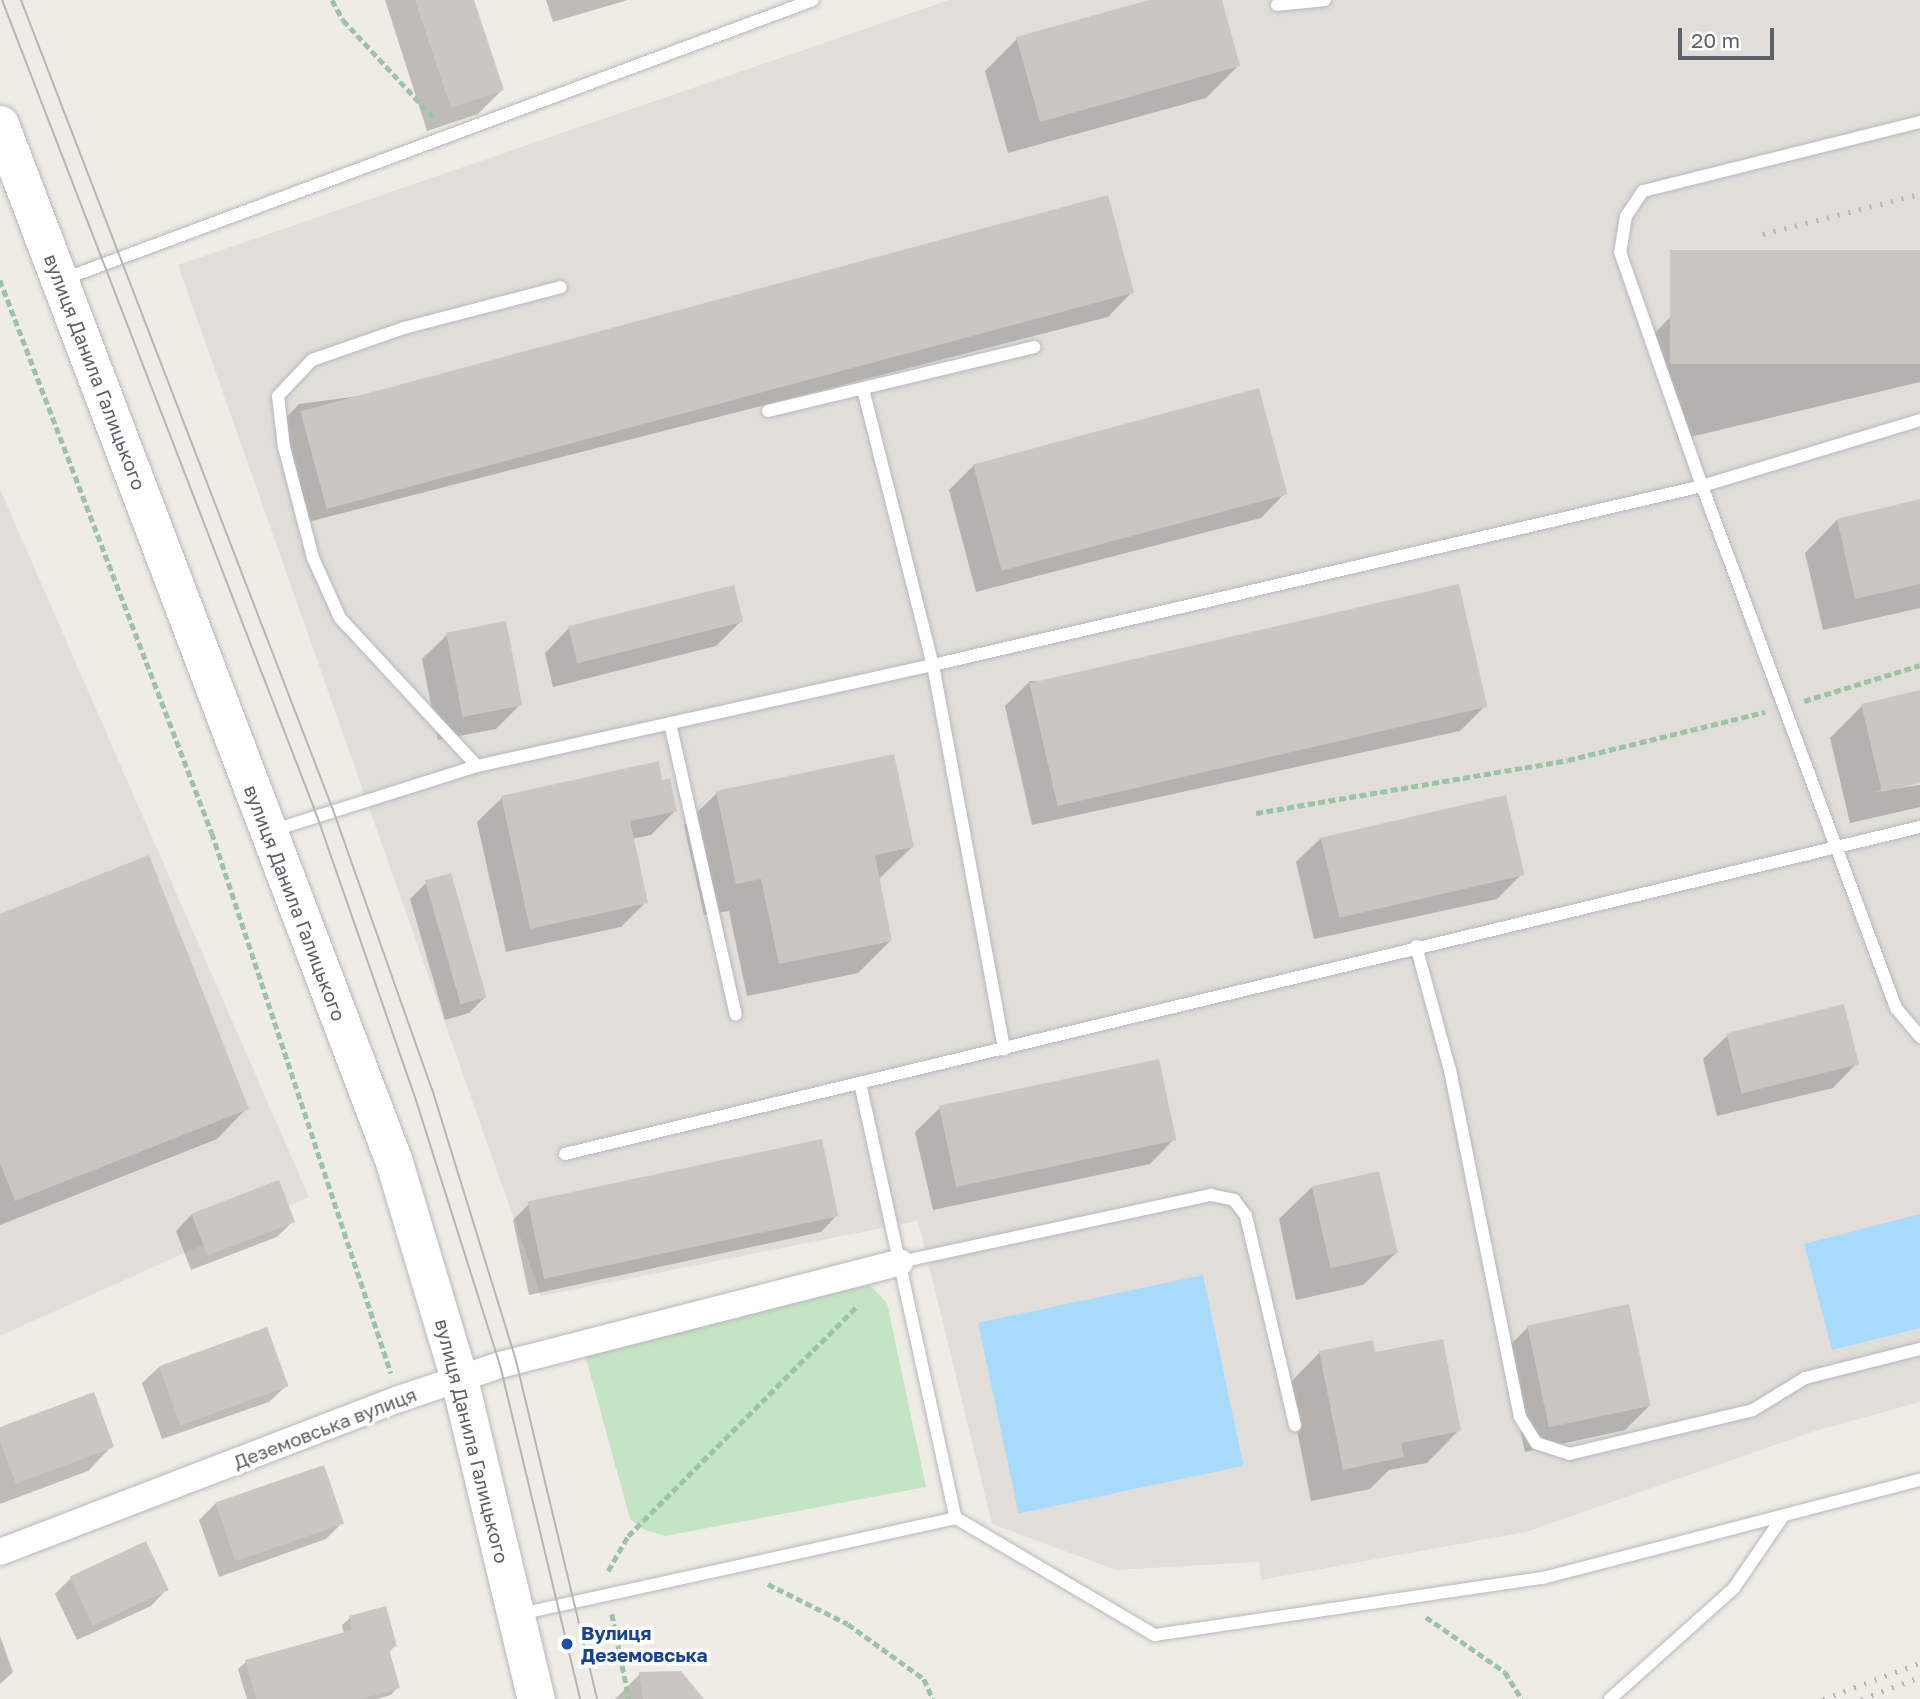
<!DOCTYPE html>
<meta charset="utf-8">
<style>
body{margin:0}
#map{position:relative;width:1920px;height:1699px;overflow:hidden;background:#efece5;font-family:"Golos Text",sans-serif}
div>[style]{position:absolute}
.industrial>*{inset:0;background:#e1deda}
.green>*{inset:0;background:#c4e5c3}
.water>*{inset:0;background:#a8dafc;transform-origin:0 0}
.shadow>*{inset:0;background:#0003}
.building>*{inset:0;background:#cac7c2;transform-origin:0 0}
.path>*{height:4.5px;margin-top:-2.25px;transform-origin:0;background:repeating-linear-gradient(90deg,#9bc4a6 0 7px,transparent 0 10.5px)}
.roads{filter:drop-shadow(0 0 2px #b6b8bc) drop-shadow(0 0 2px #b6b8bc)}
.lane>*{height:12px;margin:-6px;padding:0 6px;transform-origin:6px;border-radius:6px;background:#fff}
.street>*{height:26px;margin:-13px;padding:0 13px;transform-origin:13px;border-radius:13px;background:#fff}
.secondary>*{height:37px;margin:-18.5px;padding:0 18.5px;transform-origin:18.5px;border-radius:18.5px;background:#fff}
.tram>*{height:2px;margin:-1px;padding:0 1px;transform-origin:1px;border-radius:1px;background:#b4b5b5}
.rail>*{height:5px;margin-top:-2.5px;transform-origin:0;background:repeating-linear-gradient(90deg,#b4b5b5 0 2px,transparent 0 11px)}
.dots>*{width:19px;height:19px;translate:-50% -50%;box-sizing:border-box;border:4px solid #fff;border-radius:50%}
span{translate:-50% -50%;white-space:nowrap;text-align:center;line-height:1.15;-webkit-text-stroke:7px #fff;paint-order:stroke}
.street-label{font-size:19px;color:#5d6165}
.transit-label{font-size:19px;color:#164399;font-weight:700}
.left{translate:0 -50%;text-align:left}
.scale{position:absolute;left:1678px;top:28px;width:96px;height:32px;box-sizing:border-box;border:4px solid #5d6165;border-top:0;padding-left:9px;font-size:21px;line-height:24px;white-space:nowrap;color:#5d6165;-webkit-text-stroke:5px #fff;paint-order:stroke}
</style>
<div id="map">
<div class="industrial">
<i style="clip-path:polygon(949px 0,1920px 0,1920px 1402px,1812px 1432px,1526px 1532px,1261px 1580px,1259px 1562px,1116px 1570px,992px 1524px,918px 1221px,541px 1296px,178px 265px)"></i>
<i style="clip-path:polygon(0 489px,309px 1197px,0 1336px)"></i>
</div>
<div class="green">
<i style="clip-path:polygon(870px 1285px,887px 1303px,926px 1487px,665px 1536px,645px 1530px,630px 1519px,584px 1351px)"></i>
</div>
<div class="water">
<i style="clip-path:polygon(1920px 1214px,1920px 1328px,1832px 1350px,1804px 1244px)"></i>
<i style="left:1203px;top:1275px;width:195px;height:230px;rotate:78deg"></i>
</div>
<div class="shadow">
<i style="clip-path:polygon(385px 0,473px 0,502px 90px,478px 114px,427px 131px)"></i>
<i style="clip-path:polygon(546px 0,628px 0,553px 22px)"></i>
<i style="clip-path:polygon(1156px 0,1220px 0,1238px 66px,1206px 98px,1008px 153px,985px 71px,1017px 39px)"></i>
<i style="clip-path:polygon(1920px 252px,1920px 382px,1678px 440px,1653px 335px,1677px 310px)"></i>
<i style="clip-path:polygon(1132px 292px,1108px 317px,300px 524px,275px 429px,299px 404px)"></i>
<i style="clip-path:polygon(974px 465px,1285px 493px,1261px 518px,976px 592px,949px 490px)"></i>
<i style="clip-path:polygon(1920px 501px,1920px 608px,1823px 630px,1805px 553px,1837px 520px)"></i>
<i style="clip-path:polygon(741px 621px,716px 646px,553px 687px,545px 653px,569px 628px)"></i>
<i style="clip-path:polygon(447px 635px,520px 705px,496px 729px,438px 740px,422px 659px)"></i>
<i style="clip-path:polygon(1030px 681px,1485px 706px,1460px 731px,1032px 825px,1005px 706px)"></i>
<i style="clip-path:polygon(1920px 692px,1920px 781px,1873px 792px,1920px 785px,1920px 807px,1850px 823px,1830px 738px,1862px 706px)"></i>
<i style="clip-path:polygon(717px 793px,912px 847px,879px 879px,891px 940px,858px 973px,747px 996px,729px 911px,704px 915px,684px 825px)"></i>
<i style="clip-path:polygon(502px 798px,676px 810px,651px 835px,632px 839px,646px 902px,621px 927px,506px 952px,477px 822px)"></i>
<i style="clip-path:polygon(1321px 838px,1522px 874px,1497px 899px,1314px 939px,1296px 862px)"></i>
<i style="clip-path:polygon(426px 883px,485px 997px,469px 1013px,445px 1020px,410px 899px)"></i>
<i style="clip-path:polygon(0 916px,247px 1108px,217px 1139px,0 1225px)"></i>
<i style="clip-path:polygon(1728px 1035px,1857px 1063px,1833px 1088px,1717px 1116px,1703px 1059px)"></i>
<i style="clip-path:polygon(940px 1108px,1174px 1139px,1150px 1164px,933px 1210px,915px 1132px)"></i>
<i style="clip-path:polygon(1312px 1187px,1396px 1253px,1363px 1285px,1296px 1300px,1279px 1219px)"></i>
<i style="clip-path:polygon(529px 1204px,837px 1215px,821px 1232px,529px 1295px,513px 1220px)"></i>
<i style="clip-path:polygon(192px 1214px,293px 1221px,277px 1237px,191px 1270px,176px 1231px)"></i>
<i style="clip-path:polygon(1528px 1327px,1649px 1406px,1625px 1430px,1525px 1452px,1503px 1352px)"></i>
<i style="clip-path:polygon(1320px 1352px,1374px 1354px,1459px 1430px,1427px 1463px,1389px 1470px,1370px 1489px,1311px 1501px,1288px 1385px)"></i>
<i style="clip-path:polygon(159px 1367px,286px 1386px,269px 1402px,162px 1439px,142px 1383px)"></i>
<i style="clip-path:polygon(0 1429px,112px 1446px,88px 1471px,0 1504px)"></i>
<i style="clip-path:polygon(322px 1467px,342px 1523px,326px 1539px,219px 1577px,199px 1520px,215px 1504px)"></i>
<i style="clip-path:polygon(71px 1578px,167px 1589px,151px 1606px,77px 1640px,55px 1594px)"></i>
<i style="clip-path:polygon(350px 1618px,395px 1646px,388px 1653px,398px 1687px,391px 1695px,377px 1699px,247px 1699px,238px 1669px,246px 1662px,344px 1634px,342px 1625px)"></i>
<i style="clip-path:polygon(0 1636px,13px 1672px,0 1684px)"></i>
<i style="clip-path:polygon(640px 1674px,701px 1699px,615px 1699px)"></i>
</div>
<div class="building">
<i style="clip-path:polygon(415px 0,474px 0,504px 90px,451px 108px)"></i>
<i style="clip-path:polygon(1149px 0,1222px 0,1240px 66px,1040px 122px,1016px 37px)"></i>
<i style="left:1108px;top:195px;width:101px;height:836px;rotate:75deg"></i>
<i style="left:1920px;top:250px;width:114px;height:250px;rotate:90deg"></i>
<i style="left:1259px;top:388px;width:110px;height:296px;rotate:75deg"></i>
<i style="clip-path:polygon(1920px 499px,1920px 584px,1855px 599px,1837px 519px)"></i>
<i style="left:1459px;top:584px;width:126px;height:441px;rotate:77deg"></i>
<i style="left:734px;top:585px;width:38px;height:171px;rotate:76deg"></i>
<i style="left:506px;top:621px;width:86px;height:61px;rotate:79deg"></i>
<i style="clip-path:polygon(1920px 690px,1920px 783px,1882px 792px,1861px 704px)"></i>
<i style="clip-path:polygon(894px 754px,914px 847px,875px 855px,892px 941px,779px 964px,761px 879px,736px 884px,716px 791px)"></i>
<i style="clip-path:polygon(659px 761px,662px 780px,670px 778px,677px 811px,630px 821px,648px 903px,530px 929px,501px 796px)"></i>
<i style="left:1506px;top:795px;width:82px;height:190px;rotate:77deg"></i>
<i style="clip-path:polygon(149px 855px,249px 1109px,15px 1201px,0 1163px,0 914px)"></i>
<i style="left:451px;top:873px;width:129px;height:27px;rotate:74deg"></i>
<i style="left:1844px;top:1004px;width:62px;height:121px;rotate:76deg"></i>
<i style="left:1159px;top:1059px;width:83px;height:225px;rotate:78deg"></i>
<i style="left:822px;top:1139px;width:79px;height:301px;rotate:78deg"></i>
<i style="left:1379px;top:1171px;width:84px;height:69px;rotate:77deg"></i>
<i style="left:279px;top:1180px;width:45px;height:94px;rotate:69deg"></i>
<i style="left:1629px;top:1304px;width:104px;height:104px;rotate:78deg"></i>
<i style="left:267px;top:1327px;width:63px;height:115px;rotate:70deg"></i>
<i style="clip-path:polygon(1443px 1339px,1461px 1431px,1401px 1443px,1404px 1457px,1343px 1470px,1319px 1351px,1373px 1340px,1375px 1352px)"></i>
<i style="clip-path:polygon(94px 1392px,114px 1447px,16px 1484px,0 1441px,0 1427px)"></i>
<i style="left:324px;top:1465px;width:62px;height:115px;rotate:71deg"></i>
<i style="left:146px;top:1541px;width:54px;height:84px;rotate:65deg"></i>
<i style="clip-path:polygon(386px 1606px,397px 1646px,389px 1649px,400px 1688px,361px 1699px,256px 1699px,245px 1660px,352px 1630px,349px 1616px)"></i>
<i style="clip-path:polygon(681px 1671px,704px 1699px,643px 1699px,639px 1672px)"></i>
</div>
<div class="path">
<i style="left:332px;top:0;width:23px;rotate:61deg"></i>
<i style="left:343px;top:20px;width:134px;rotate:47.1deg"></i>
<i style="left:0;top:280px;width:592px;rotate:69.03deg"></i>
<i style="left:212px;top:833px;width:569px;rotate:71.66deg"></i>
<i style="left:1804px;top:701px;width:121px;rotate:-17.2deg"></i>
<i style="left:1256px;top:813px;width:316px;rotate:-9.6deg"></i>
<i style="left:1568px;top:760px;width:203px;rotate:-13.7deg"></i>
<i style="left:608px;top:1571px;width:40px;rotate:-60.3deg"></i>
<i style="left:628px;top:1536px;width:326px;rotate:-45.1deg"></i>
<i style="left:768px;top:1584px;width:89px;rotate:26.6deg"></i>
<i style="left:848px;top:1624px;width:94px;rotate:35.9deg"></i>
<i style="left:924px;top:1679px;width:22px;rotate:66deg"></i>
<i style="left:612px;top:1614px;width:87px;rotate:78.7deg"></i>
<i style="left:1426px;top:1617px;width:96px;rotate:34.8deg"></i>
<i style="left:1505px;top:1672px;width:32px;rotate:58deg"></i>
</div>
<div class="roads">
<div class="lane">
<i style="left:1277px;top:5px;width:48px;rotate:-5.9deg"></i>
<i style="left:1920px;top:122px;width:285px;rotate:166deg"></i>
<i style="left:1643px;top:191px;width:30px;rotate:124deg"></i>
<i style="left:1626px;top:216px;width:36px;rotate:99deg"></i>
<i style="left:1620px;top:252px;width:248px;rotate:70.7deg"></i>
<i style="left:1702px;top:486px;width:557px;rotate:69.61deg"></i>
<i style="left:1896px;top:1008px;width:38px;rotate:50deg"></i>
<i style="left:64px;top:279px;width:799px;rotate:-20.43deg"></i>
<i style="left:863px;top:389px;width:285px;rotate:75.8deg"></i>
<i style="left:933px;top:665px;width:391px;rotate:79.5deg"></i>
<i style="left:768px;top:411px;width:274px;rotate:-13.5deg"></i>
<i style="left:670px;top:723px;width:299px;rotate:77.3deg"></i>
<i style="left:477px;top:766px;width:202px;rotate:-132.8deg"></i>
<i style="left:340px;top:618px;width:66px;rotate:-114.2deg"></i>
<i style="left:313px;top:558px;width:115px;rotate:-104.6deg"></i>
<i style="left:284px;top:447px;width:51px;rotate:-96.7deg"></i>
<i style="left:278px;top:396px;width:50px;rotate:-46.6deg"></i>
<i style="left:312px;top:360px;width:97px;rotate:-19.2deg"></i>
<i style="left:404px;top:328px;width:162px;rotate:-14.6deg"></i>
<i style="left:271px;top:831px;width:216px;rotate:-17.5deg"></i>
<i style="left:477px;top:766px;width:467px;rotate:-12.5deg"></i>
<i style="left:933px;top:665px;width:790px;rotate:-13.1deg"></i>
<i style="left:1702px;top:486px;width:228px;rotate:-16.8deg"></i>
<i style="left:1416px;top:946px;width:129px;rotate:74.7deg"></i>
<i style="left:1450px;top:1070px;width:354px;rotate:78.6deg"></i>
<i style="left:1520px;top:1417px;width:31px;rotate:58deg"></i>
<i style="left:1536px;top:1443px;width:35px;rotate:18deg"></i>
<i style="left:1569px;top:1454px;width:189px;rotate:-13.4deg"></i>
<i style="left:1753px;top:1410px;width:61px;rotate:-31.6deg"></i>
<i style="left:1805px;top:1378px;width:119px;rotate:-14.2deg"></i>
<i style="left:860px;top:1083px;width:445px;rotate:77.6deg"></i>
<i style="left:565px;top:1154px;width:1394px;rotate:-13.57deg"></i>
<i style="left:900px;top:1262px;width:318px;rotate:-12.2deg"></i>
<i style="left:1211px;top:1195px;width:24px;rotate:12deg"></i>
<i style="left:1234px;top:1200px;width:20px;rotate:53deg"></i>
<i style="left:1246px;top:1216px;width:215px;rotate:76.8deg"></i>
<i style="left:520px;top:1614px;width:446px;rotate:-12.4deg"></i>
<i style="left:956px;top:1518px;width:231px;rotate:30.5deg"></i>
<i style="left:1155px;top:1635px;width:392px;rotate:-8.4deg"></i>
<i style="left:1543px;top:1578px;width:390px;rotate:-14.6deg"></i>
<i style="left:1610px;top:1699px;width:166px;rotate:-41.8deg"></i>
<i style="left:1734px;top:1588px;width:88px;rotate:-55.6deg"></i>
</div>
<div class="street">
<i style="left:0;top:1552px;width:427px;rotate:-21deg"></i>
<i style="left:399px;top:1399px;width:107px;rotate:-18.6deg"></i>
<i style="left:500px;top:1365px;width:413px;rotate:-14.4deg"></i>
</div>
<div class="secondary">
<i style="left:0;top:124px;width:1110px;rotate:69.21deg"></i>
<i style="left:394px;top:1162px;width:227px;rotate:73.3deg"></i>
<i style="left:459px;top:1379px;width:329px;rotate:76.5deg"></i>
</div>
</div>
<div class="tram">
<i style="left:2px;top:0;width:875px;rotate:68.89deg"></i>
<i style="left:317px;top:816px;width:294px;rotate:70.8deg"></i>
<i style="left:414px;top:1094px;width:284px;rotate:72.4deg"></i>
<i style="left:500px;top:1365px;width:343px;rotate:76.5deg"></i>
<i style="left:21px;top:0;width:868px;rotate:68.93deg"></i>
<i style="left:333px;top:810px;width:296px;rotate:70.5deg"></i>
<i style="left:432px;top:1089px;width:285px;rotate:72.8deg"></i>
<i style="left:516px;top:1361px;width:348px;rotate:76.5deg"></i>
</div>
<div class="rail">
<i style="left:1763px;top:234px;width:162px;rotate:-14.3deg"></i>
<i style="left:1823px;top:1699px;width:103px;rotate:-20.4deg"></i>
<i style="left:1861px;top:1699px;width:63px;rotate:-20.4deg"></i>
</div>
<div class="dots">
<i style="left:567px;top:1644px;background:#1a4fb4"></i>
</div>
<div class="street-label">
<span style="left:95px;top:372px;rotate:69deg">вулиця Данила Галицького</span>
<span style="left:295px;top:903px;rotate:69deg">вулиця Данила Галицького</span>
<span style="left:325px;top:1428px;rotate:-21deg">Деземовська вулиця</span>
<span style="left:472px;top:1441px;rotate:76deg">вулиця Данила Галицького</span>
</div>
<div class="transit-label">
<span class="left" style="left:581px;top:1644px">Вулиця<br>Деземовська</span>
</div>
<div class="scale">20 m</div>
</div>
